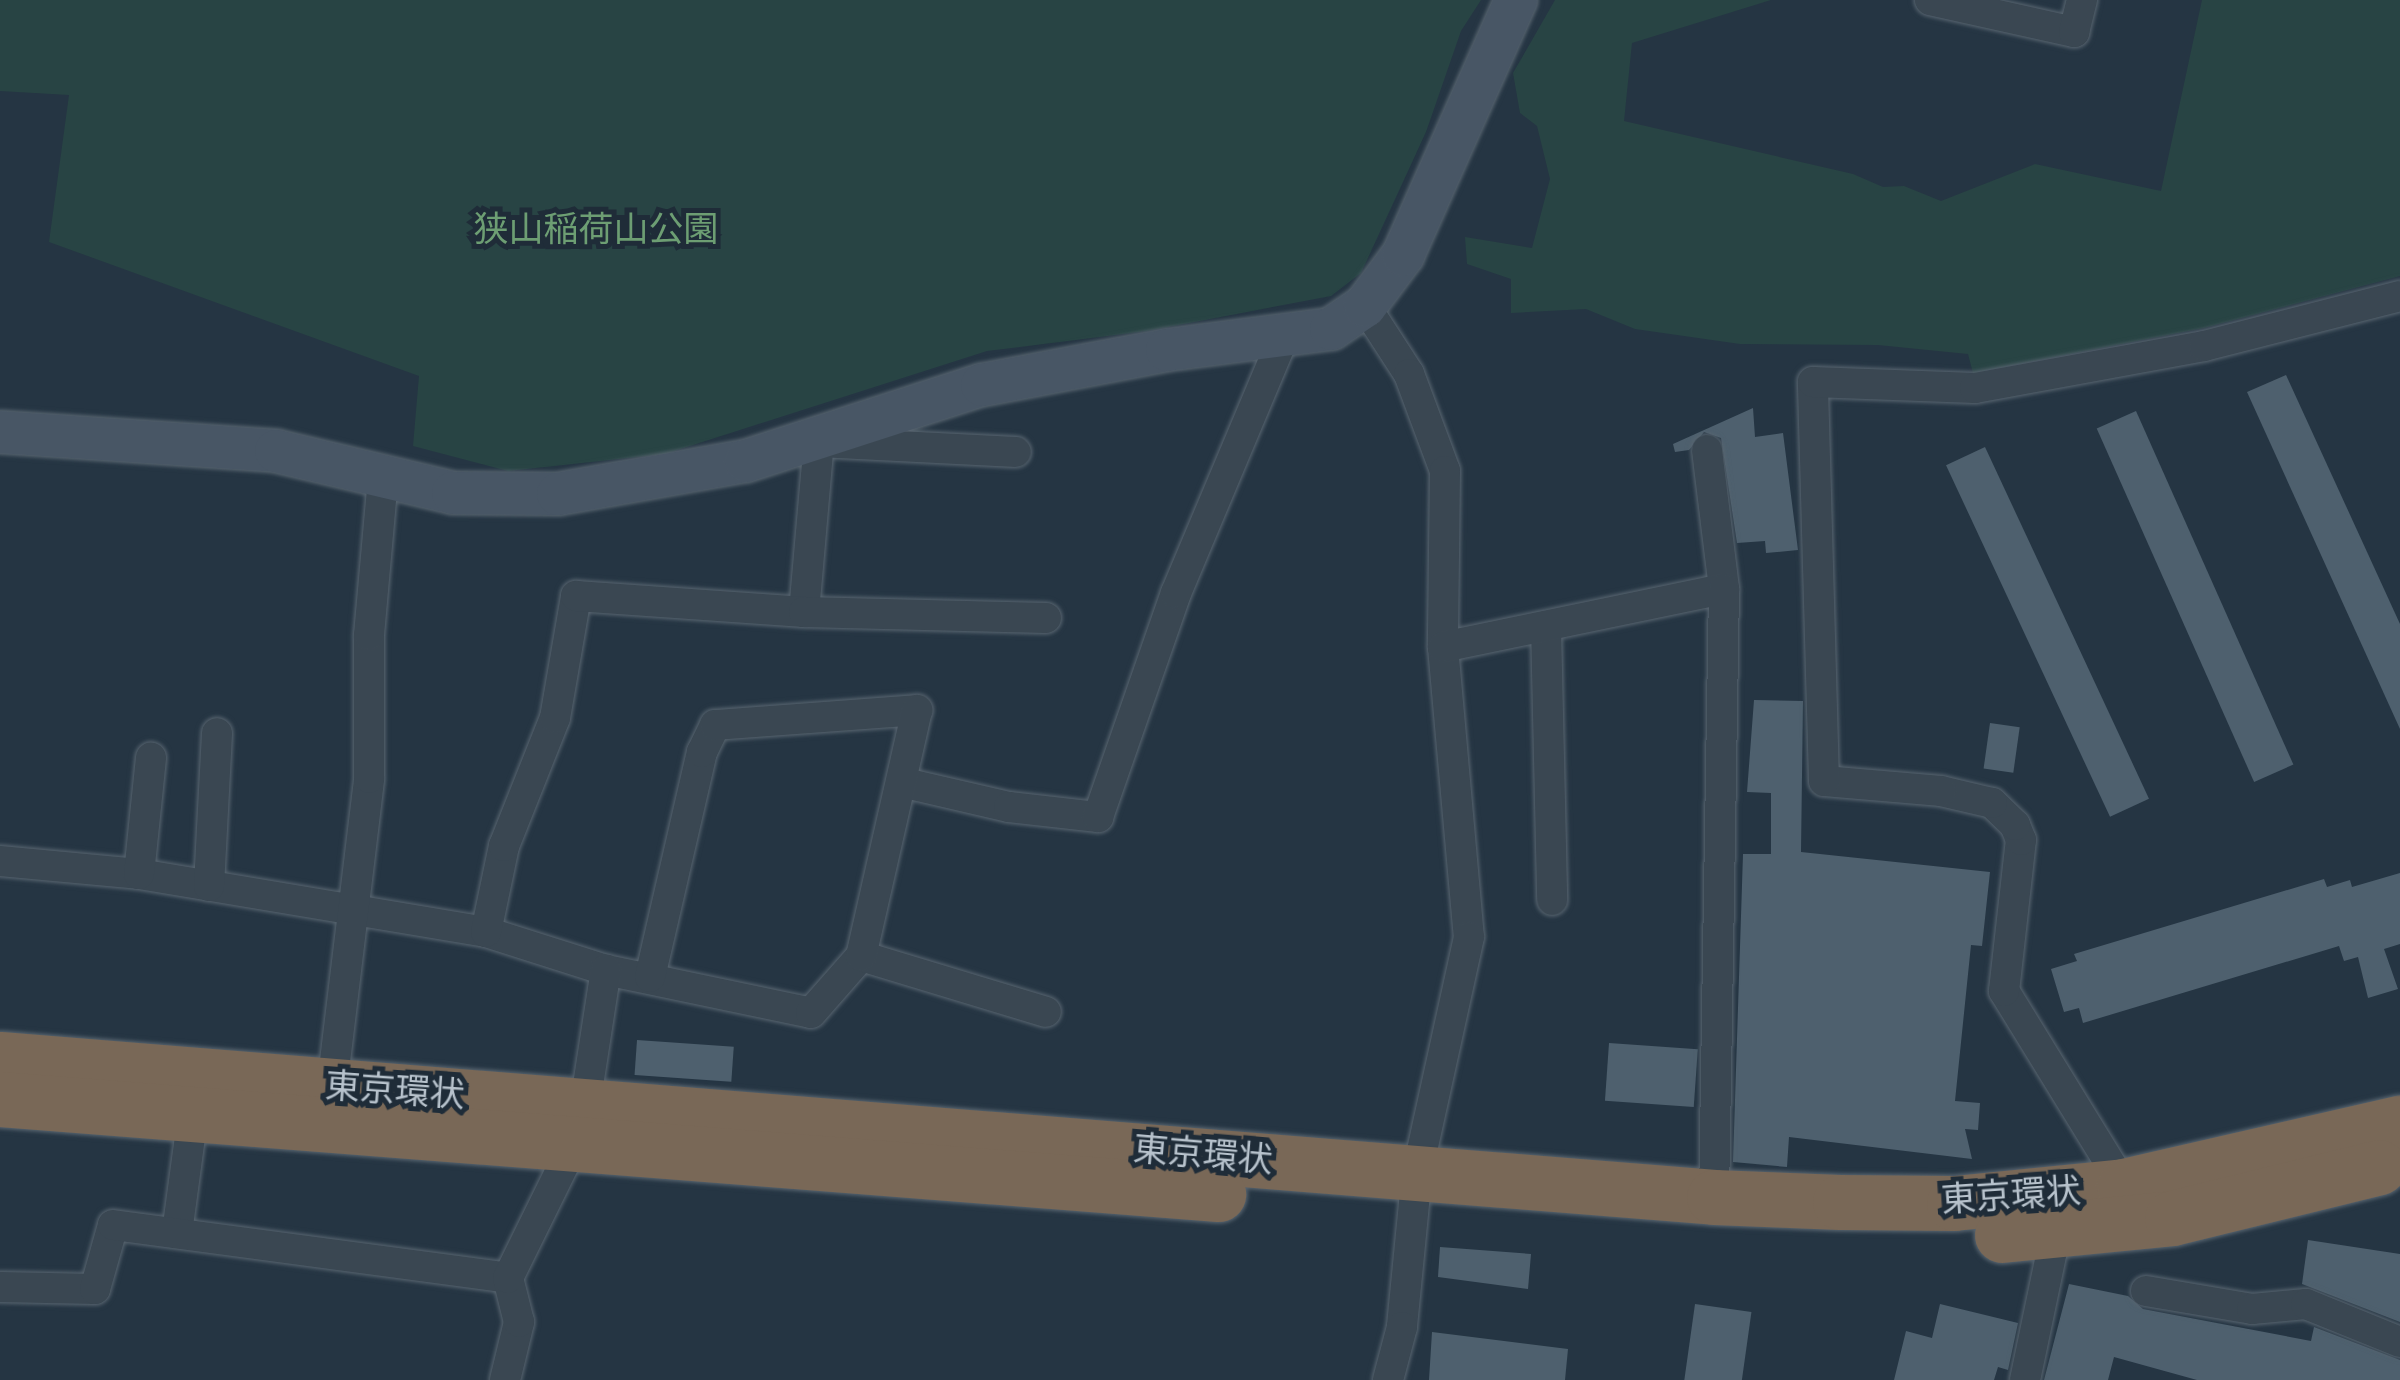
<!DOCTYPE html>
<meta charset="utf-8">
<style>
body{margin:0}
#map{position:relative;width:2400px;height:1380px;overflow:hidden;background:#253543;font-family:Karla,"Noto Sans JP",sans-serif}
div>[style]{position:absolute}
.green>*{inset:0;background:#284444}
.building>*{inset:0;background:#4e606e;transform-origin:0 0}
.roads{filter:drop-shadow(0 0 2px #586570) drop-shadow(0 0 2px #586570)}
.street>*{height:30px;margin:-15px;padding:0 15px;transform-origin:15px;border-radius:15px;background:#3a4752}
.secondary>*{height:42px;margin:-21px;padding:0 21px;transform-origin:21px;border-radius:21px;background:#485665}
.highway>*{height:55px;margin:-27.5px;padding:0 27.5px;transform-origin:27.5px;border-radius:27.5px;background:#796857}
span{translate:-50% -50%;white-space:nowrap;text-align:center;line-height:1.15;-webkit-text-stroke:10px #1f2c38;paint-order:stroke}
.park-label{font-size:35px;color:#6d9e73}
.street-label{font-size:35px;color:#b7c2cc}
</style>
<div id="map">
<div class="green">
<i style="clip-path:polygon(0 0,1481px 0,1461px 31px,1426px 132px,1361px 273px,1331px 296px,1147px 331px,987px 351px,665px 454px,508px 471px,413px 446px,419px 376px,49px 242px,69px 95px,0 91px)"></i>
<i style="clip-path:polygon(1555px 0,1771px 0,1632px 43px,1624px 121px,1853px 174px,1883px 187px,1904px 186px,1941px 201px,2035px 164px,2161px 191px,2202px 0,2400px 0,2400px 276px,2204px 328px,1973px 373px,1968px 354px,1878px 345px,1740px 344px,1635px 329px,1586px 309px,1511px 313px,1511px 279px,1467px 264px,1465px 237px,1532px 248px,1550px 179px,1537px 126px,1520px 113px,1513px 73px)"></i>
</div>
<div class="building">
<i style="clip-path:polygon(2286px 375px,2400px 624px,2400px 729px,2247px 392px)"></i>
<i style="clip-path:polygon(1753px 408px,1755px 437px,1783px 433px,1798px 550px,1766px 553px,1765px 541px,1737px 543px,1721px 438px,1704px 432px,1689px 450px,1675px 452px,1673px 444px)"></i>
<i style="left:2136px;top:411px;width:387px;height:43px;rotate:66deg"></i>
<i style="left:1985px;top:447px;width:388px;height:43px;rotate:65deg"></i>
<i style="clip-path:polygon(1754px 700px,1803px 701px,1801px 852px,1990px 872px,1982px 946px,1971px 945px,1955px 1101px,1980px 1103px,1978px 1130px,1965px 1129px,1972px 1159px,1789px 1137px,1787px 1167px,1733px 1162px,1743px 854px,1771px 854px,1771px 793px,1747px 792px)"></i>
<i style="left:1990px;top:723px;width:30px;height:46px;rotate:8deg"></i>
<i style="clip-path:polygon(2400px 873px,2400px 944px,2384px 949px,2398px 989px,2368px 998px,2358px 957px,2344px 961px,2339px 946px,2083px 1023px,2079px 1008px,2064px 1012px,2051px 969px,2077px 961px,2074px 954px,2324px 879px,2327px 887px,2350px 880px,2352px 887px)"></i>
<i style="left:637px;top:1040px;width:97px;height:35px;rotate:4deg"></i>
<i style="left:1609px;top:1043px;width:89px;height:58px;rotate:4deg"></i>
<i style="clip-path:polygon(2308px 1240px,2400px 1254px,2400px 1322px,2302px 1284px)"></i>
<i style="clip-path:polygon(1440px 1247px,1531px 1254px,1528px 1289px,1438px 1277px)"></i>
<i style="clip-path:polygon(2069px 1284px,2128px 1296px,2143px 1309px,2311px 1341px,2314px 1327px,2400px 1360px,2400px 1380px,2197px 1380px,2114px 1357px,2108px 1380px,2044px 1380px)"></i>
<i style="left:1695px;top:1304px;width:57px;height:77px;rotate:8deg"></i>
<i style="clip-path:polygon(1940px 1304px,2018px 1323px,2008px 1370px,1998px 1367px,1994px 1380px,1894px 1380px,1906px 1331px,1932px 1338px)"></i>
<i style="clip-path:polygon(1432px 1332px,1568px 1349px,1565px 1380px,1429px 1380px)"></i>
</div>
<div class="roads">
<div class="street">
<i style="left:1930px;top:0;width:148px;rotate:12.5deg"></i>
<i style="left:2074px;top:32px;width:33px;rotate:-76deg"></i>
<i style="left:1365px;top:306px;width:81px;rotate:57.1deg"></i>
<i style="left:1409px;top:374px;width:103px;rotate:69.6deg"></i>
<i style="left:1445px;top:471px;width:176px;rotate:90.7deg"></i>
<i style="left:1443px;top:647px;width:291px;rotate:84.9deg"></i>
<i style="left:1469px;top:937px;width:242px;rotate:102.4deg"></i>
<i style="left:1417px;top:1173px;width:155px;rotate:95.6deg"></i>
<i style="left:1402px;top:1327px;width:55px;rotate:104.8deg"></i>
<i style="left:1707px;top:450px;width:140px;rotate:83deg"></i>
<i style="left:804px;top:612px;width:171px;rotate:-85deg"></i>
<i style="left:819px;top:442px;width:197px;rotate:2.9deg"></i>
<i style="left:1546px;top:626px;width:274px;rotate:88.7deg"></i>
<i style="left:1443px;top:647px;width:287px;rotate:-11.7deg"></i>
<i style="left:1724px;top:589px;width:608px;rotate:90.94deg"></i>
<i style="left:905px;top:783px;width:107px;rotate:13deg"></i>
<i style="left:1009px;top:807px;width:90px;rotate:6.4deg"></i>
<i style="left:1098px;top:817px;width:237px;rotate:-70.8deg"></i>
<i style="left:1176px;top:593px;width:276px;rotate:-67.2deg"></i>
<i style="left:0;top:861px;width:140px;rotate:5.3deg"></i>
<i style="left:139px;top:874px;width:352px;rotate:9.5deg"></i>
<i style="left:486px;top:932px;width:126px;rotate:17.6deg"></i>
<i style="left:606px;top:970px;width:209px;rotate:11.8deg"></i>
<i style="left:811px;top:1013px;width:76px;rotate:-48.7deg"></i>
<i style="left:861px;top:956px;width:193px;rotate:16.8deg"></i>
<i style="left:139px;top:874px;width:117px;rotate:-84.1deg"></i>
<i style="left:209px;top:886px;width:153px;rotate:-87deg"></i>
<i style="left:486px;top:932px;width:88px;rotate:-78.2deg"></i>
<i style="left:504px;top:846px;width:138px;rotate:-68.3deg"></i>
<i style="left:555px;top:718px;width:124px;rotate:-80.2deg"></i>
<i style="left:576px;top:596px;width:229px;rotate:4deg"></i>
<i style="left:804px;top:612px;width:242px;rotate:1.4deg"></i>
<i style="left:650px;top:977px;width:231px;rotate:-77deg"></i>
<i style="left:702px;top:752px;width:30px;rotate:-64deg"></i>
<i style="left:715px;top:725px;width:203px;rotate:-4.2deg"></i>
<i style="left:917px;top:710px;width:252px;rotate:102.8deg"></i>
<i style="left:332px;top:1086px;width:310px;rotate:-83.1deg"></i>
<i style="left:369px;top:778px;width:143px;rotate:-90deg"></i>
<i style="left:369px;top:635px;width:159px;rotate:-84.9deg"></i>
<i style="left:585px;top:1105px;width:137px;rotate:-81.2deg"></i>
<i style="left:2124px;top:1186px;width:229px;rotate:-121.6deg"></i>
<i style="left:2004px;top:991px;width:152px;rotate:-83.6deg"></i>
<i style="left:2021px;top:840px;width:16px;rotate:-112deg"></i>
<i style="left:2015px;top:825px;width:32px;rotate:-136deg"></i>
<i style="left:1992px;top:803px;width:52px;rotate:-166.8deg"></i>
<i style="left:1941px;top:791px;width:117px;rotate:-175.1deg"></i>
<i style="left:1824px;top:781px;width:399px;rotate:-91.6deg"></i>
<i style="left:1813px;top:382px;width:162px;rotate:2.1deg"></i>
<i style="left:1975px;top:388px;width:233px;rotate:-10.4deg"></i>
<i style="left:2204px;top:346px;width:202px;rotate:-14.3deg"></i>
<i style="left:177px;top:1233px;width:119px;rotate:-82.3deg"></i>
<i style="left:0;top:1287px;width:95px;rotate:1.2deg"></i>
<i style="left:95px;top:1289px;width:66px;rotate:-74.3deg"></i>
<i style="left:113px;top:1225px;width:399px;rotate:7.6deg"></i>
<i style="left:2146px;top:1291px;width:108px;rotate:9.6deg"></i>
<i style="left:2252px;top:1309px;width:54px;rotate:-5.3deg"></i>
<i style="left:2306px;top:1304px;width:101px;rotate:22deg"></i>
<i style="left:505px;top:1380px;width:60px;rotate:-76.4deg"></i>
<i style="left:519px;top:1322px;width:45px;rotate:-104deg"></i>
<i style="left:508px;top:1278px;width:145px;rotate:-63.8deg"></i>
<i style="left:2025px;top:1380px;width:151px;rotate:-78.2deg"></i>
</div>
<div class="secondary">
<i style="left:0;top:432px;width:277px;rotate:3.9deg"></i>
<i style="left:276px;top:451px;width:182px;rotate:13.3deg"></i>
<i style="left:453px;top:493px;width:105px;rotate:0.5deg"></i>
<i style="left:558px;top:494px;width:191px;rotate:-10deg"></i>
<i style="left:746px;top:461px;width:248px;rotate:-17.9deg"></i>
<i style="left:982px;top:385px;width:188px;rotate:-10.7deg"></i>
<i style="left:1167px;top:350px;width:165px;rotate:-7.3deg"></i>
<i style="left:1331px;top:329px;width:41px;rotate:-34.1deg"></i>
<i style="left:1365px;top:306px;width:64px;rotate:-53.3deg"></i>
<i style="left:1403px;top:255px;width:279px;rotate:-66.1deg"></i>
</div>
<div class="highway">
<i style="left:0;top:1059px;width:1720px;rotate:4.6deg"></i>
<i style="left:1714px;top:1197px;width:126px;rotate:2.3deg"></i>
<i style="left:1840px;top:1202px;width:114px;rotate:0.5deg"></i>
<i style="left:1954px;top:1203px;width:171px;rotate:-5.7deg"></i>
<i style="left:2124px;top:1186px;width:283px;rotate:-12.9deg"></i>
<i style="left:0;top:1099px;width:1222px;rotate:4.46deg"></i>
<i style="left:2002px;top:1235px;width:171px;rotate:-5.7deg"></i>
<i style="left:2172px;top:1218px;width:213px;rotate:-13.8deg"></i>
</div>
</div>
<div class="park-label">
<span style="left:596px;top:230px">狭山稲荷山公園</span>
</div>
<div class="street-label">
<span style="left:395px;top:1091px;rotate:4deg">東京環状</span>
<span style="left:1203px;top:1155px;rotate:5deg">東京環状</span>
<span style="left:2011px;top:1196px;rotate:-4deg">東京環状</span>
</div>
</div>
